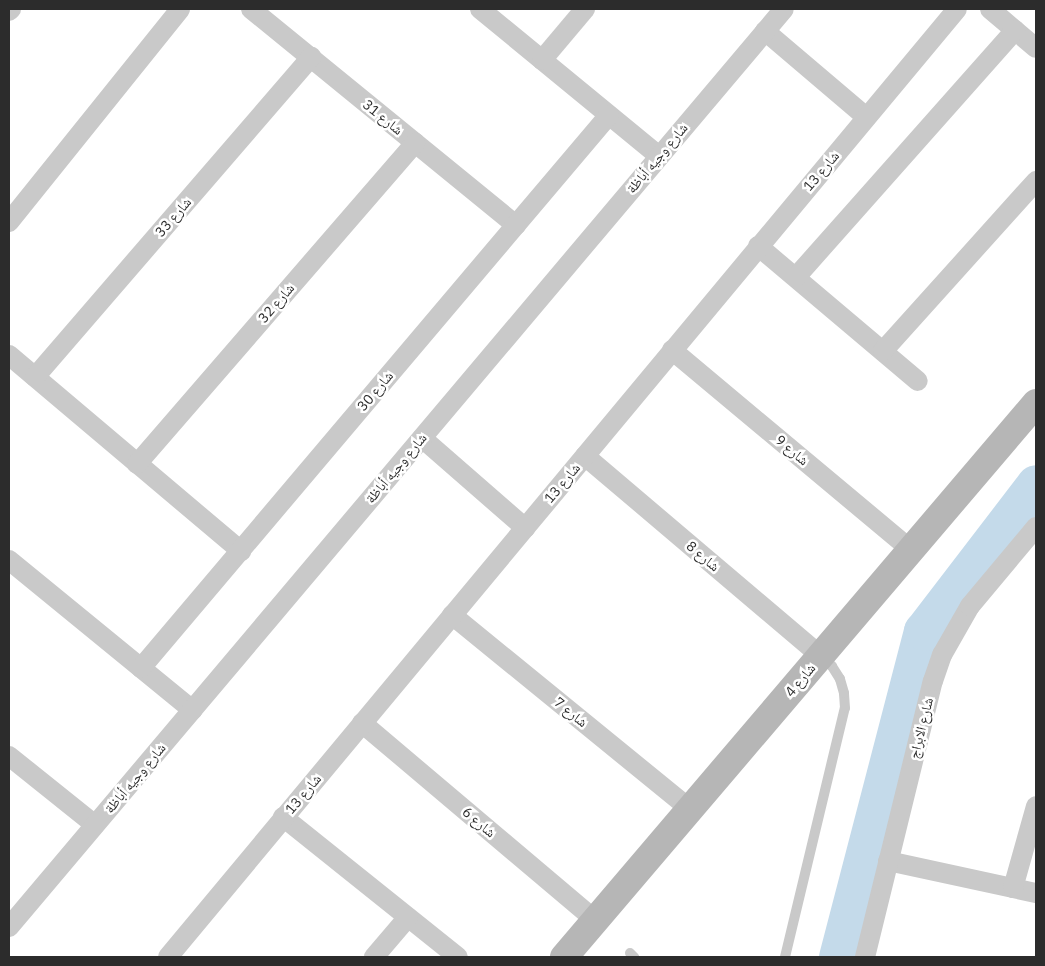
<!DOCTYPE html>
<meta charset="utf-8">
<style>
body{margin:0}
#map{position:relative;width:1045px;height:966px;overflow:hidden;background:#fff;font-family:"IBM Plex Sans","Noto Naskh Arabic",sans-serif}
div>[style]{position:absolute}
.river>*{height:39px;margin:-19.5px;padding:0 19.5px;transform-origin:19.5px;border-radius:19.5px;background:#c4daea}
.lane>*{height:10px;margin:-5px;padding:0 5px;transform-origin:5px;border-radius:5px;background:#c9c9c9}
.street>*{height:20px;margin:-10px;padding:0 10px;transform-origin:10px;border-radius:10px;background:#c9c9c9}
.secondary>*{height:28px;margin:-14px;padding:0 14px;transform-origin:14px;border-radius:14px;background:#b6b6b6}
span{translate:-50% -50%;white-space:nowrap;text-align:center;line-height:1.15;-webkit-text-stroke:5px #fff;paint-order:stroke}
.street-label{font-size:14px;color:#2c2c2c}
.frame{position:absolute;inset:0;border:10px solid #2c2c2c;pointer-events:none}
</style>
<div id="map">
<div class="river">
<i style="left:838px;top:957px;width:337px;rotate:-75.4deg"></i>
<i style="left:923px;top:631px;width:185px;rotate:-52.5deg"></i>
</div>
<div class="lane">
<i style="left:630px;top:953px;width:6px;rotate:45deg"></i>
<i style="left:785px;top:957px;width:256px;rotate:-76.5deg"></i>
<i style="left:845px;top:708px;width:15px;rotate:-94deg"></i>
<i style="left:844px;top:693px;width:15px;rotate:-106deg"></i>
<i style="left:840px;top:679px;width:15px;rotate:-122deg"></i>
<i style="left:832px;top:666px;width:13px;rotate:-138deg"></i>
</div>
<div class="street">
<i style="left:251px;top:9px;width:342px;rotate:39.2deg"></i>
<i style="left:480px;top:9px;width:232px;rotate:39.4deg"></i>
<i style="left:990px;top:9px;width:60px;rotate:40.3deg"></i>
<i style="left:9px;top:11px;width:3px;rotate:-45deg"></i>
<i style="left:765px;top:31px;width:133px;rotate:40.4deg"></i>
<i style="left:542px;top:60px;width:67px;rotate:-49.9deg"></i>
<i style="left:9px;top:222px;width:273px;rotate:-51.2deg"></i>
<i style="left:758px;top:246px;width:209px;rotate:40.2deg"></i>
<i style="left:796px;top:277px;width:330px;rotate:-48.4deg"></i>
<i style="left:672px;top:350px;width:312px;rotate:39.9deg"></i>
<i style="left:883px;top:351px;width:229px;rotate:-48deg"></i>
<i style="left:9px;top:355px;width:304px;rotate:40.2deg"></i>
<i style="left:35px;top:377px;width:423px;rotate:-49.2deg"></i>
<i style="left:422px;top:438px;width:137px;rotate:41.1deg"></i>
<i style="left:585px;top:456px;width:309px;rotate:40.3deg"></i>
<i style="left:137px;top:464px;width:425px;rotate:-49.1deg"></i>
<i style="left:9px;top:560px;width:237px;rotate:39.3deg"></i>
<i style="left:452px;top:615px;width:307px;rotate:39.2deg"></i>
<i style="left:141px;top:668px;width:724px;rotate:-49.76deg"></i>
<i style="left:362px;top:723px;width:305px;rotate:40.2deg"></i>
<i style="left:9px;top:756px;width:110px;rotate:38.7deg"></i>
<i style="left:283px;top:817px;width:224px;rotate:38.7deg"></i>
<i style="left:888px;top:861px;width:151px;rotate:12.2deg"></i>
<i style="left:1013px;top:888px;width:85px;rotate:-74.3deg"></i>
<i style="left:9px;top:927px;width:1201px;rotate:-49.83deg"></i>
<i style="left:168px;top:957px;width:1233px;rotate:-50.23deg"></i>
<i style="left:374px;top:957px;width:52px;rotate:-49.6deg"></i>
<i style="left:865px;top:957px;width:284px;rotate:-76.2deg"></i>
<i style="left:933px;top:681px;width:28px;rotate:-71deg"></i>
<i style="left:942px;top:655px;width:56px;rotate:-60.3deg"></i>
<i style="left:970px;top:606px;width:103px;rotate:-50.1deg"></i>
</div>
<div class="secondary">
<i style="left:564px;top:957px;width:728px;rotate:-49.57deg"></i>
</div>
<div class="street-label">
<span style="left:383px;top:117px;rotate:39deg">شارع 31</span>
<span style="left:657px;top:158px;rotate:-50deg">شارع وجيه أباظة</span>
<span style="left:821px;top:171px;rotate:-50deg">شارع 13</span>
<span style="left:173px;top:217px;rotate:-49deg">شارع 33</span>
<span style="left:276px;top:303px;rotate:-49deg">شارع 32</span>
<span style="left:375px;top:391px;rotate:-50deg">شارع 30</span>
<span style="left:792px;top:450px;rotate:40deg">شارع 9</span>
<span style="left:396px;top:468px;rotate:-50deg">شارع وجيه أباظة</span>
<span style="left:562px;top:483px;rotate:-50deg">شارع 13</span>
<span style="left:703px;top:556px;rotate:40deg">شارع 8</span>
<span style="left:800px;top:680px;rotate:-50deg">شارع 4</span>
<span style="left:571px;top:712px;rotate:39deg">شارع 7</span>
<span style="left:921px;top:728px;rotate:-76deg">شارع الابراج</span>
<span style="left:135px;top:778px;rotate:-50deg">شارع وجيه أباظة</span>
<span style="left:303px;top:794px;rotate:-50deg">شارع 13</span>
<span style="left:479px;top:822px;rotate:40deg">شارع 6</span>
</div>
<div class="frame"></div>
</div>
